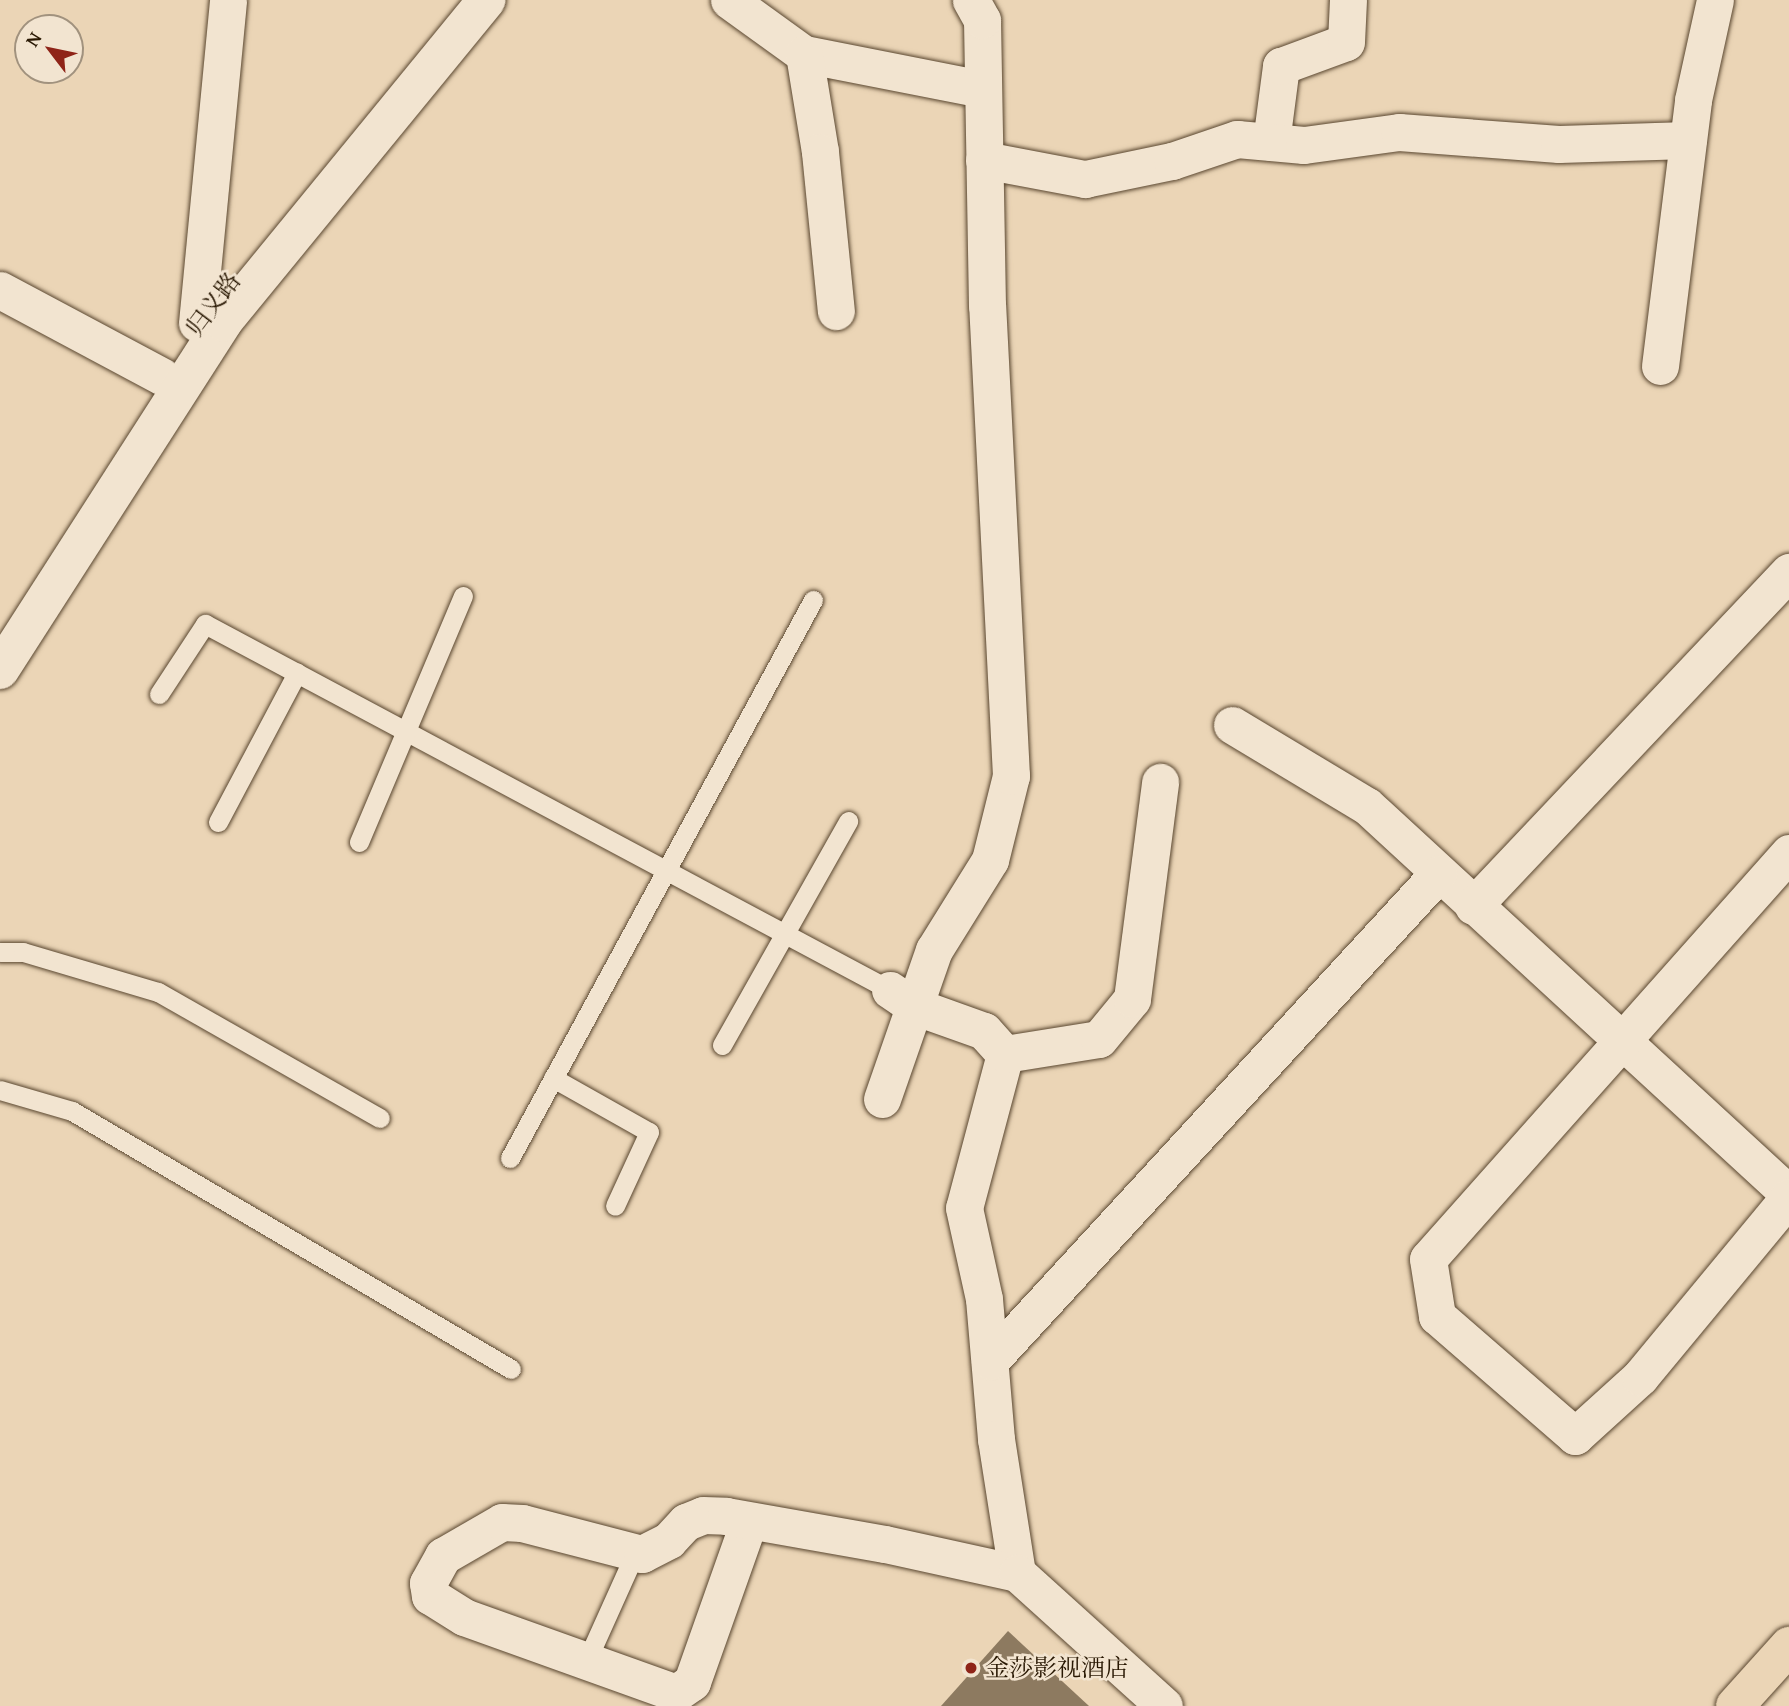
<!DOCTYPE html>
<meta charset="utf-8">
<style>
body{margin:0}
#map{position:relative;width:1789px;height:1706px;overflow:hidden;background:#ebd5b6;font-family:"Gentium Book Plus","Noto Serif SC",serif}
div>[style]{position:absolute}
.building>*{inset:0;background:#8d7a60}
.roads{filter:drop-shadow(0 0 2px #59462f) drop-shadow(0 0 2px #59462f)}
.lane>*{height:19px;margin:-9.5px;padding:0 9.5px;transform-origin:9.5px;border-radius:9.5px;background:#f2e4d0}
.street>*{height:37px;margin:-18.5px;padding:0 18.5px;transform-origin:18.5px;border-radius:18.5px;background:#f2e4d0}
.secondary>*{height:38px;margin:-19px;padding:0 19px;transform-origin:19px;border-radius:19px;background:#f2e4d0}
.primary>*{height:38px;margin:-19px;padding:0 19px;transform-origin:19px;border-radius:19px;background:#ebd5b6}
.dots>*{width:19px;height:19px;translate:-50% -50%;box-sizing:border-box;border:4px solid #f2e4d0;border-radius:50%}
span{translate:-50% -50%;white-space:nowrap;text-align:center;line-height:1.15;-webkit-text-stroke:5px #f2e4d0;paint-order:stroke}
.street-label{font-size:24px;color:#281702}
.poi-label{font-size:24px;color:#281702}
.left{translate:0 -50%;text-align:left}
.north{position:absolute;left:14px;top:14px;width:70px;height:70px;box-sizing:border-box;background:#f2e4d0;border:2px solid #a1927e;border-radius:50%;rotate:302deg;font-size:19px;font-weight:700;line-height:28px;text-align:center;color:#281702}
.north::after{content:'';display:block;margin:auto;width:24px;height:32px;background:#8f2418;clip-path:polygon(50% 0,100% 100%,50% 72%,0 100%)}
</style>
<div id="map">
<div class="building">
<i style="clip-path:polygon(1008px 1631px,1089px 1706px,941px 1706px)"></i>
</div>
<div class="roads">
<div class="lane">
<i style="left:159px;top:694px;width:84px;rotate:-56.7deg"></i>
<i style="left:205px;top:624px;width:777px;rotate:28.12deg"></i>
<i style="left:218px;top:822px;width:169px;rotate:-62.1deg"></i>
<i style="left:359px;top:842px;width:267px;rotate:-67.1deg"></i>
<i style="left:0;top:952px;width:23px"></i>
<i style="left:23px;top:952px;width:141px;rotate:16.5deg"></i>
<i style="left:158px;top:992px;width:255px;rotate:29.6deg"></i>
<i style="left:722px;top:1045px;width:257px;rotate:-60.6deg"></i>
<i style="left:553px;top:1078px;width:110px;rotate:29.4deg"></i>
<i style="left:649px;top:1132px;width:81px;rotate:114.7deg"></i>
<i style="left:0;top:1090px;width:75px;rotate:16.3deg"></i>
<i style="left:72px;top:1111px;width:509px;rotate:30.44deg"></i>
<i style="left:510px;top:1158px;width:635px;rotate:-61.5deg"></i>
<i style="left:587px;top:1660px;width:117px;rotate:-65.8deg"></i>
</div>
<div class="street">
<i style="left:729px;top:0;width:92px;rotate:35.8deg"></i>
<i style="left:804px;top:54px;width:182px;rotate:11.1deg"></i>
<i style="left:804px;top:54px;width:99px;rotate:80.7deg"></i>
<i style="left:820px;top:152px;width:160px;rotate:84.3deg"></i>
<i style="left:1271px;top:142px;width:77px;rotate:-82.5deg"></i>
<i style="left:1281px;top:66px;width:69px;rotate:-20.3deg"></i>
<i style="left:1346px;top:42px;width:42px;rotate:-87.3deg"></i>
<i style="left:984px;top:160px;width:103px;rotate:10.7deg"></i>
<i style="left:1085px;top:179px;width:89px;rotate:-11.7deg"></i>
<i style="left:1172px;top:161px;width:69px;rotate:-18.7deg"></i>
<i style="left:1237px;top:139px;width:67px;rotate:5.1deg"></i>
<i style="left:1304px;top:145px;width:96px;rotate:-7.8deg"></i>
<i style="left:1399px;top:132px;width:160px;rotate:4.3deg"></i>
<i style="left:1559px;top:144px;width:129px;rotate:-1.8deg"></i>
<i style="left:0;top:290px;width:183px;rotate:28.1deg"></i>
<i style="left:197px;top:323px;width:324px;rotate:-84.5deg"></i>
<i style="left:1660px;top:366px;width:268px;rotate:-82.9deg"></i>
<i style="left:1693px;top:100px;width:102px;rotate:-77.6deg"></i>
<i style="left:1232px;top:725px;width:157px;rotate:31deg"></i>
<i style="left:1367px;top:806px;width:573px;rotate:42.6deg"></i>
<i style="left:1789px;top:853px;width:543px;rotate:131.64deg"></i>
<i style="left:1428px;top:1259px;width:58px;rotate:81deg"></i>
<i style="left:1437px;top:1316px;width:183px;rotate:41deg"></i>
<i style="left:1575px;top:1436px;width:88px;rotate:-42.2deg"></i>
<i style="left:1640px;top:1377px;width:234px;rotate:-50.4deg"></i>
<i style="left:1473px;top:906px;width:460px;rotate:-46.6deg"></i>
<i style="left:890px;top:990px;width:29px;rotate:34deg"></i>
<i style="left:914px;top:1006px;width:74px;rotate:19.7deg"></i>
<i style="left:984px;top:1031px;width:31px;rotate:48deg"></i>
<i style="left:1005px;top:1054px;width:159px;rotate:104.9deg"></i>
<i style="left:964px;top:1208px;width:93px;rotate:77.6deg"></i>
<i style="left:984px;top:1299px;width:141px;rotate:85.1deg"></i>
<i style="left:996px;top:1439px;width:136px;rotate:81.1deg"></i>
<i style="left:1005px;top:1054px;width:95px;rotate:-9.1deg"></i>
<i style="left:1099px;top:1039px;width:52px;rotate:-50.5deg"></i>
<i style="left:1132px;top:999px;width:219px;rotate:-82.6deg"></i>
<i style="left:882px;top:1099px;width:158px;rotate:-70.8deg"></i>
<i style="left:934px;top:950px;width:106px;rotate:-58.1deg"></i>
<i style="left:990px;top:860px;width:87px;rotate:-76deg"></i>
<i style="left:1011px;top:776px;width:471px;rotate:-92.9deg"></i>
<i style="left:987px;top:306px;width:286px;rotate:-91deg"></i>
<i style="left:982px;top:20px;width:23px;rotate:-119deg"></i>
<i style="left:990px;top:1361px;width:662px;rotate:-47.39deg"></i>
<i style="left:749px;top:1521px;width:171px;rotate:109.5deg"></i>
<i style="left:692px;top:1682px;width:19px;rotate:145deg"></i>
<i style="left:676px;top:1693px;width:225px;rotate:-160.3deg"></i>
<i style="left:464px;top:1617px;width:40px;rotate:-148deg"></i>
<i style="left:430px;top:1596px;width:13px;rotate:-99deg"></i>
<i style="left:428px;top:1583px;width:31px;rotate:-61deg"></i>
<i style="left:443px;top:1556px;width:68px;rotate:-30deg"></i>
<i style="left:502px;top:1522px;width:20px;rotate:3deg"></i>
<i style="left:522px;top:1523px;width:124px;rotate:14.5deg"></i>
<i style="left:642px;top:1554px;width:30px;rotate:-27deg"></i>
<i style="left:669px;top:1540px;width:25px;rotate:-47deg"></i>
<i style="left:686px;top:1522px;width:18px;rotate:-22deg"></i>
<i style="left:703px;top:1515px;width:23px;rotate:2deg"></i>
<i style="left:726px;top:1516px;width:161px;rotate:10deg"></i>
<i style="left:885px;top:1544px;width:135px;rotate:12.4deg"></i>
<i style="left:1017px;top:1573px;width:198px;rotate:42.1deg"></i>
</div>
<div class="secondary">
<i style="left:0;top:670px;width:413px;rotate:-57.3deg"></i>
<i style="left:223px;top:322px;width:416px;rotate:-50.7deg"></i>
</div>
<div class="primary">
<i style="left:1735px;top:1706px;width:81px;rotate:-48deg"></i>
</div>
</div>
<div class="dots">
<i style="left:971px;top:1668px;background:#8f2418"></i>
</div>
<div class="street-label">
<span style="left:213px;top:304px;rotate:-53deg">归义路</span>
</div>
<div class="poi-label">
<span class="left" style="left:985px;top:1668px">金莎影视酒店</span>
</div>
<div class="north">N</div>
</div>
